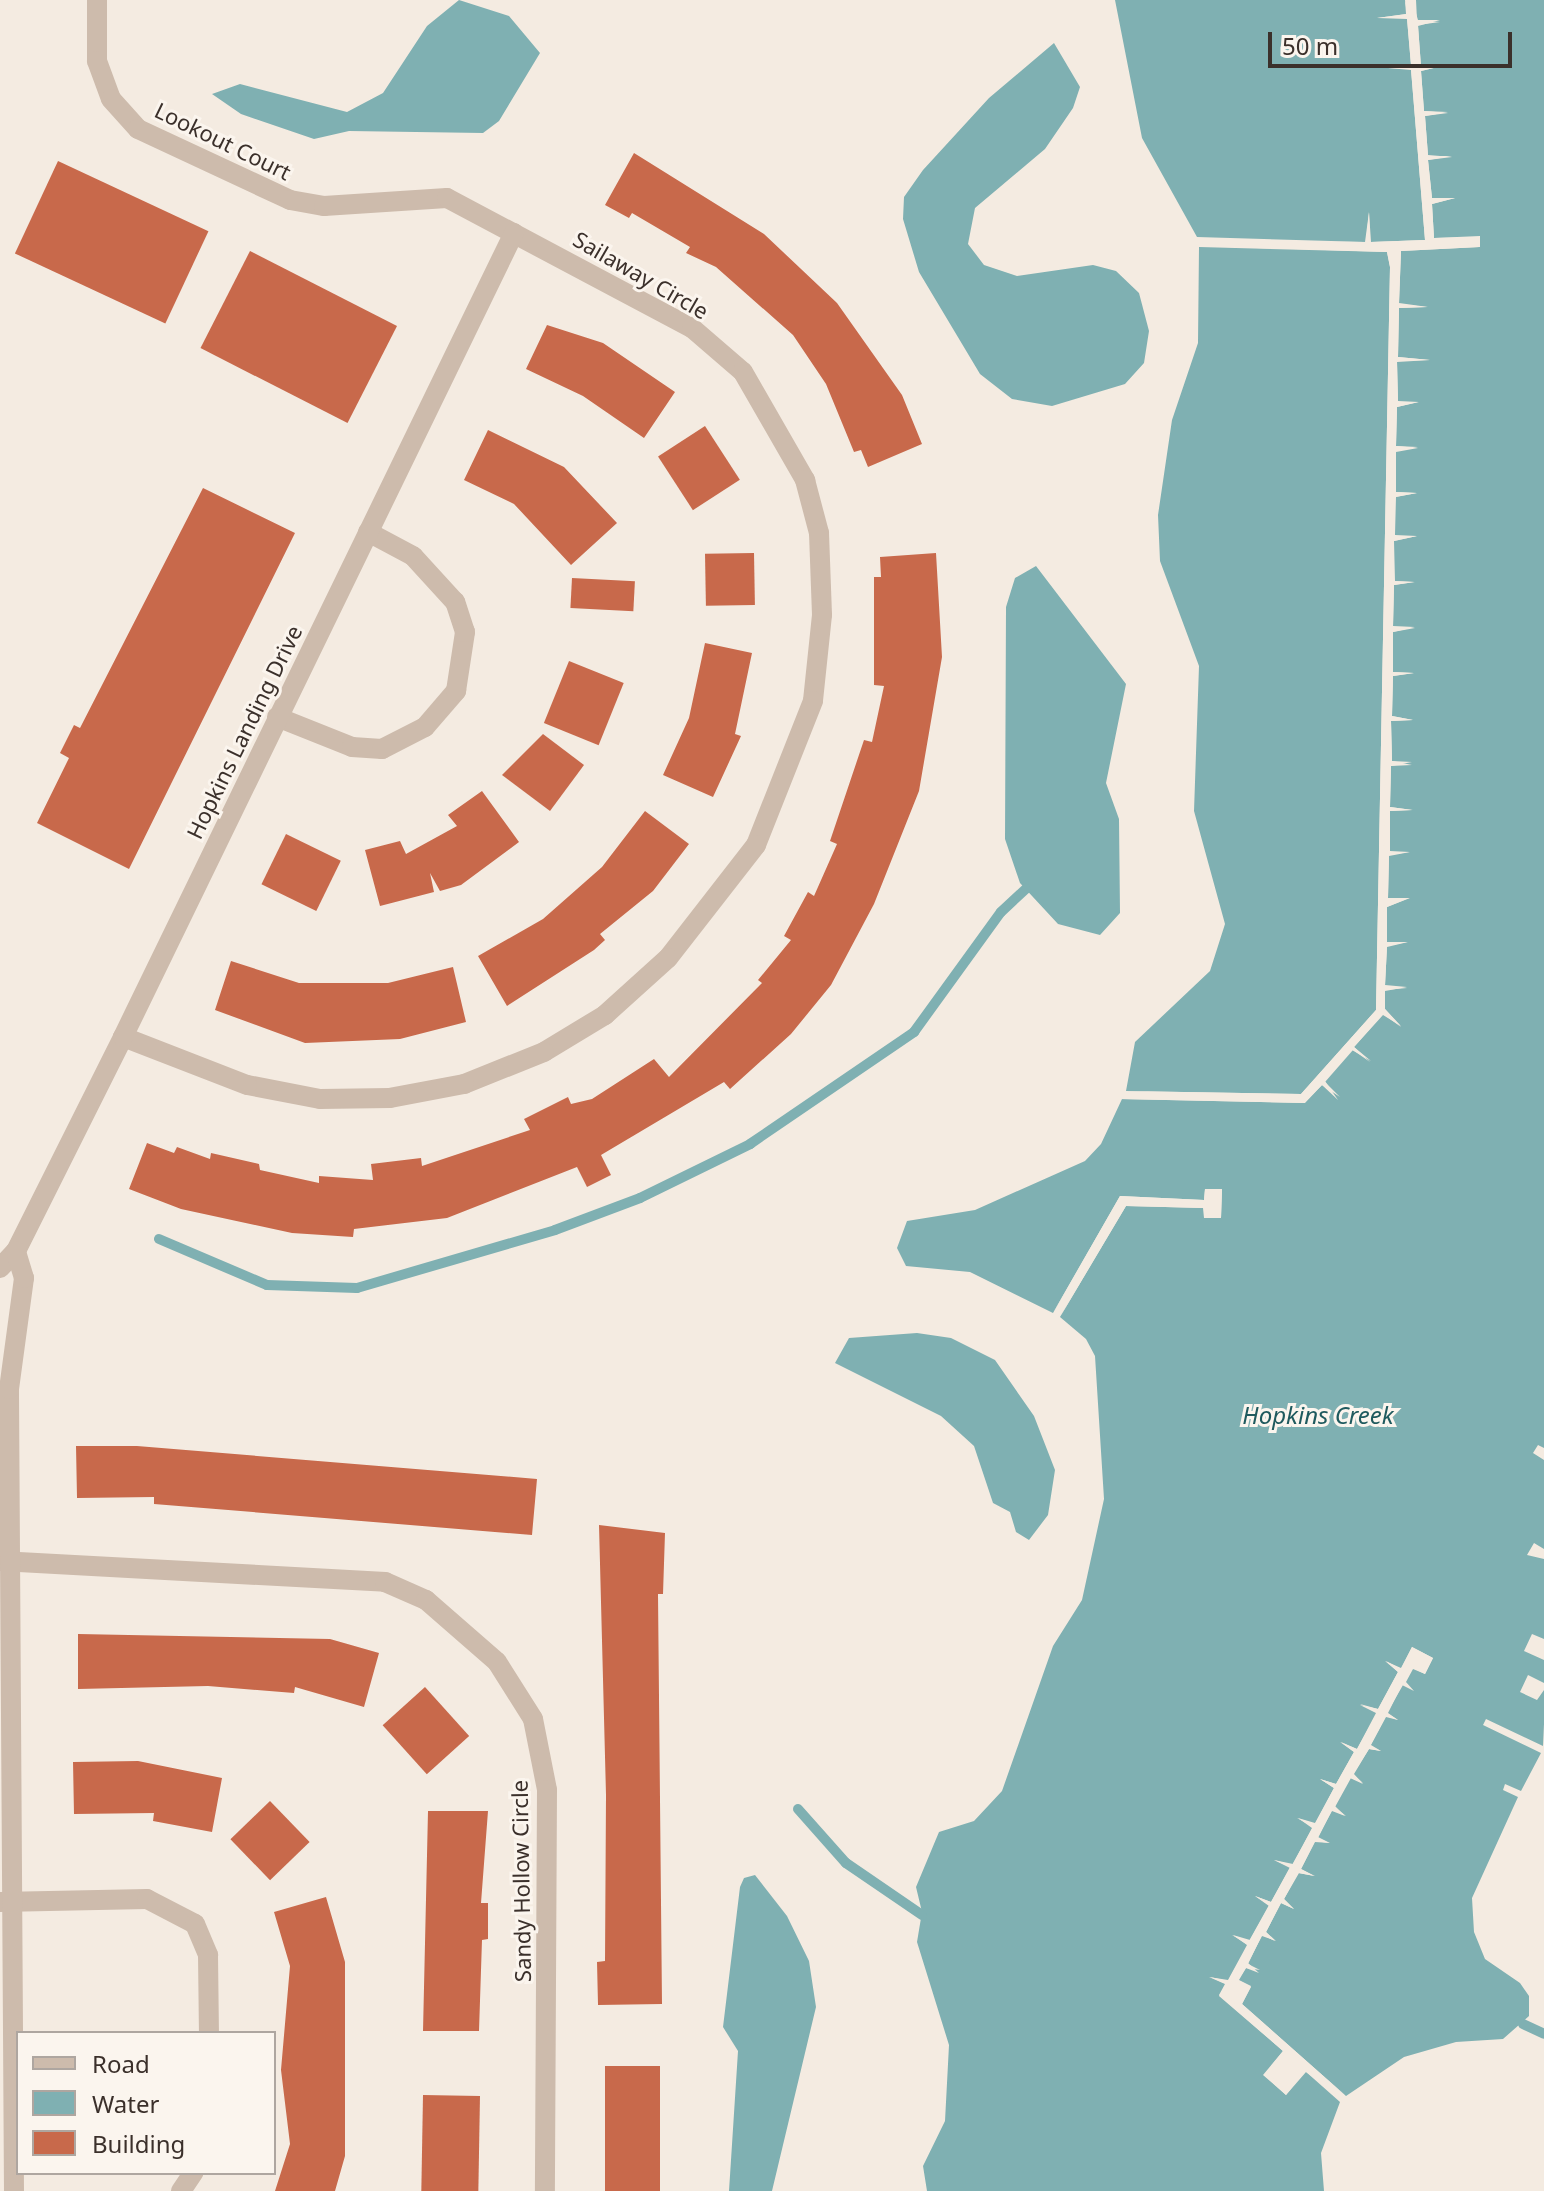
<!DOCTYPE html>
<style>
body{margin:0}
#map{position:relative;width:1544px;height:2191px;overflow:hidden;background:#f4ebe1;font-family:"Noto Sans",sans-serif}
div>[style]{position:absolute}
.water>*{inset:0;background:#7fb0b2}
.pier>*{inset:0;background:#f4ebe1}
.stream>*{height:10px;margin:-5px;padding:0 5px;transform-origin:5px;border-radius:5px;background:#7fb0b2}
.building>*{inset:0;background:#c8694b;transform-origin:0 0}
.minor>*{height:20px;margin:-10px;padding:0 10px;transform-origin:10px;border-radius:10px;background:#cdbbac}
span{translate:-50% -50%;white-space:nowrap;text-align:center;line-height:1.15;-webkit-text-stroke:6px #fbf5ee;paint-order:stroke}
.street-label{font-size:22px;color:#3b302b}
.water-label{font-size:24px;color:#1f5a5e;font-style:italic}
.legend{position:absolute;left:16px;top:2031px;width:260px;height:144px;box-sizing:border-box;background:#fbf5ee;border:2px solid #aea6a0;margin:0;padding:10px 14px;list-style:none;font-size:24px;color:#3b302b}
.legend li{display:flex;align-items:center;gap:16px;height:40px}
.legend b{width:40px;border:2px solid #aea6a0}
.scale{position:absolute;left:1268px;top:32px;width:244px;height:36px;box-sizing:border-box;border:4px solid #3b302b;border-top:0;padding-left:10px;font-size:24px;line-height:28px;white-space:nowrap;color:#3b302b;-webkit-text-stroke:6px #fbf5ee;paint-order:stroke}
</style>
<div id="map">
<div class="water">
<i style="clip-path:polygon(459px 0,509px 16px,540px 53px,499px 121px,483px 133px,349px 131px,314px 139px,241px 114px,212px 94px,240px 84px,347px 112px,383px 93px,427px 26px)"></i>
<i style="clip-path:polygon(1115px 0,1405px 0,1407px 14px,1377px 18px,1407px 18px,1411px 65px,1388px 68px,1411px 69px,1425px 240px,1370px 242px,1369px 212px,1366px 242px,1197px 237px,1142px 138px)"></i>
<i style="clip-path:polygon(1416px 0,1544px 0,1544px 1448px,1538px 1445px,1533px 1453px,1544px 1460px,1544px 1549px,1534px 1543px,1527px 1555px,1544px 1559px,1544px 1639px,1532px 1634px,1524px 1651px,1544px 1660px,1544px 1683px,1528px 1675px,1520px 1692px,1537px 1700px,1544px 1690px,1544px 1724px,1543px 1746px,1486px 1719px,1483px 1725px,1541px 1753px,1521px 1791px,1505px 1784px,1503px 1790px,1518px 1797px,1472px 1898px,1474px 1932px,1485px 1959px,1520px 1983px,1529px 1996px,1529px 2016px,1503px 2039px,1456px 2042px,1404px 2057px,1346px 2096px,1242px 2004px,1251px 1987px,1238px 1980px,1246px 1968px,1260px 1970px,1248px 1964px,1262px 1935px,1275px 1941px,1266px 1932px,1281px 1903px,1294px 1909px,1284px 1899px,1299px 1873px,1314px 1876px,1301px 1869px,1315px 1841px,1329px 1843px,1318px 1838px,1332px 1810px,1346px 1816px,1335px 1807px,1351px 1778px,1363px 1783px,1353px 1774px,1369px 1749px,1381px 1751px,1370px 1746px,1386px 1716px,1398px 1720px,1387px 1713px,1403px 1685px,1413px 1668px,1425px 1674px,1433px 1658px,1412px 1647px,1401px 1669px,1386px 1661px,1398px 1672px,1378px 1709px,1360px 1704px,1377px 1713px,1357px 1749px,1341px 1742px,1354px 1752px,1336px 1784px,1320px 1779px,1334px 1788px,1315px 1824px,1297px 1818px,1313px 1827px,1292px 1865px,1274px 1860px,1290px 1867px,1271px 1902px,1255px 1896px,1269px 1905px,1249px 1941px,1232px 1935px,1248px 1945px,1228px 1981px,1210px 1977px,1226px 1984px,1219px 1996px,1283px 2051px,1264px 2075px,1286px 2095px,1305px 2071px,1340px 2102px,1321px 2153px,1324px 2191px,927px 2191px,923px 2166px,945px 2121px,949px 2045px,917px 1942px,922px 1912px,916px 1887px,939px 1832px,974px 1821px,1002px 1791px,1053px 1646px,1082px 1600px,1104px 1499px,1095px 1356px,1086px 1339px,1060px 1317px,1126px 1206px,1204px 1208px,1204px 1218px,1221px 1218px,1222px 1190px,1205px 1189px,1204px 1200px,1120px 1196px,1053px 1313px,970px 1272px,906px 1266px,897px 1248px,907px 1221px,975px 1210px,1085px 1161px,1101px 1144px,1122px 1099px,1304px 1103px,1322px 1085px,1340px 1097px,1325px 1082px,1353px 1050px,1370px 1062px,1354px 1047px,1383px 1014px,1401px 1027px,1385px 1009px,1385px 990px,1407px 988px,1385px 986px,1387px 946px,1407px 942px,1387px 942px,1387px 907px,1409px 898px,1388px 898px,1389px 855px,1409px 852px,1389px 852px,1390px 811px,1412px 810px,1390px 807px,1391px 766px,1412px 762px,1392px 761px,1391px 721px,1413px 720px,1392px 716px,1393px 676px,1414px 673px,1393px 672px,1393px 632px,1415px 628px,1393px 627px,1394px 585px,1414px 582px,1394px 581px,1394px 541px,1417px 536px,1395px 536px,1395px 497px,1417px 493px,1396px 492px,1396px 451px,1418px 447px,1396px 446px,1397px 407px,1418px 402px,1398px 402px,1397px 361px,1430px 360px,1398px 357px,1399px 308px,1427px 307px,1399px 304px,1401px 251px,1479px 247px,1480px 237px,1434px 238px,1432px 204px,1455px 198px,1432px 198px,1428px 160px,1452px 156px,1428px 156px,1425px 116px,1448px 112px,1424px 111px,1421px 71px,1442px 66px,1421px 67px,1418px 25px,1440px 22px,1417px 20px)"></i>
<i style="clip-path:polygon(1054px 43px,1080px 87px,1073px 108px,1045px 149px,975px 208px,968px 244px,984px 265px,1017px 276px,1093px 265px,1116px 271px,1139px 293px,1149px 331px,1144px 363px,1125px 384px,1052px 406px,1012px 399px,980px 374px,919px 272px,903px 219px,904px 197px,923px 170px,989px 98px)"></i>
<i style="clip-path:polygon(1199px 247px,1387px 252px,1390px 267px,1376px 1010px,1301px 1094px,1126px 1091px,1135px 1042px,1210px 971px,1225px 924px,1194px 811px,1199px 666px,1160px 561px,1158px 515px,1172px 420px,1198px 343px)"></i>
<i style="clip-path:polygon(1036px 566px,1126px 684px,1106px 783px,1119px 819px,1120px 913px,1100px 935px,1058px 924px,1020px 883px,1005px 839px,1006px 607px,1015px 578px)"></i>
<i style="clip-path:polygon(917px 1333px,951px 1338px,995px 1360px,1034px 1416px,1055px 1470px,1048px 1515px,1029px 1540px,1016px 1532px,1010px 1512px,993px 1503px,974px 1446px,941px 1416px,835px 1363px,849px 1338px)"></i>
<i style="clip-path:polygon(755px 1875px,787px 1916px,809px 1961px,816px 2007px,772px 2191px,729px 2191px,738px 2051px,723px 2027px,740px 1887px,744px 1878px)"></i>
</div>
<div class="pier">
<i style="clip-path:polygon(1405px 0,1411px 18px,1428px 243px,1195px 240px,1365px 242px,1369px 212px,1371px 242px,1425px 240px,1411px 70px,1388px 68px,1411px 65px,1407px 19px,1377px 18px,1406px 14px)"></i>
<i style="clip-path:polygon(1412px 0,1418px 20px,1440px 20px,1418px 26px,1421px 66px,1442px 66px,1421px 71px,1424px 111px,1448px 113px,1425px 116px,1428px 155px,1452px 157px,1428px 160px,1432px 198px,1455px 198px,1432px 204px,1434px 238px,1480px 236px,1480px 247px,1401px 251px,1399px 303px,1428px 307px,1399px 308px,1398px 357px,1430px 360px,1397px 362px,1398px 401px,1419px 402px,1397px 407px,1396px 446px,1418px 448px,1396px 452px,1396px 492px,1417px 493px,1396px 497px,1395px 535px,1417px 536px,1394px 541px,1395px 581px,1415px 582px,1394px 585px,1393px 626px,1415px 627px,1393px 632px,1393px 672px,1414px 673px,1393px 676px,1392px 716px,1413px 720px,1391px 721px,1392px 761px,1412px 765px,1391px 766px,1390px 807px,1413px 810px,1390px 811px,1390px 851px,1410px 852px,1389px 856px,1388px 898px,1410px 898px,1387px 907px,1387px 942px,1408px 942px,1387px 947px,1385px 985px,1407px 987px,1385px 991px,1385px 1009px,1401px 1026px,1383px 1015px,1354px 1047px,1371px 1061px,1352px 1050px,1325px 1081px,1338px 1100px,1322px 1085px,1305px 1103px,1118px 1099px,1303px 1099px,1381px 1011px,1397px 250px,1476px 243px,1430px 239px)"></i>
<i style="clip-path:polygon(1199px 243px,1388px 248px,1394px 267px,1380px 1010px,1301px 1098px,1122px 1091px,1301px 1094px,1376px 1010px,1390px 267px,1387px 252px,1195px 246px)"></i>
<i style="clip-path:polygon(1205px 1189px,1222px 1189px,1221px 1218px,1204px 1218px,1203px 1208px,1126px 1206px,1060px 1317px,1124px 1202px,1204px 1204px,1208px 1214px,1217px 1214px,1218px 1193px,1209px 1193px,1204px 1204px,1122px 1200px,1053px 1313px,1120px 1196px,1204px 1200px)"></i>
<i style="clip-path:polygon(1412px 1647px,1433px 1658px,1425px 1674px,1413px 1669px,1406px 1682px,1414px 1691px,1402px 1685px,1388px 1713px,1398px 1720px,1386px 1717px,1371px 1745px,1381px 1751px,1369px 1749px,1354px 1774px,1363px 1784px,1350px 1778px,1335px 1806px,1345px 1816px,1332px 1811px,1318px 1837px,1330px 1843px,1315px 1842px,1301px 1869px,1315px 1876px,1298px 1873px,1284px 1899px,1294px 1909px,1281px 1903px,1266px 1932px,1276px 1941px,1262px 1936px,1248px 1963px,1259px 1973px,1246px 1968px,1239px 1980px,1251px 1986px,1242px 2004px,1346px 2096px,1239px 2007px,1245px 1988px,1234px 1980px,1399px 1683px,1411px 1665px,1423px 1669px,1428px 1660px,1414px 1652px,1224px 1994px,1287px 2050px,1269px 2075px,1286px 2089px,1307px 2068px,1343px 2099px,1306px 2072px,1286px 2095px,1263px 2075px,1283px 2051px,1219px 1995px,1225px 1984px,1209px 1977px,1228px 1980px,1247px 1945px,1233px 1935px,1250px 1940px,1269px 1906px,1255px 1896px,1271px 1902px,1290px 1868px,1274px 1860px,1293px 1864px,1312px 1828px,1298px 1818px,1315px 1823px,1334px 1788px,1320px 1779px,1336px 1784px,1354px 1752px,1340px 1742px,1357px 1749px,1376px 1713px,1360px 1705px,1378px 1709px,1398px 1672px,1385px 1661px,1401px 1668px)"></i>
</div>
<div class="stream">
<i style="left:159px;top:1239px;width:117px;rotate:23.1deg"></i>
<i style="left:267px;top:1285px;width:90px;rotate:1.9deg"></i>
<i style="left:357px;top:1288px;width:206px;rotate:-16.3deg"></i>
<i style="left:555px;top:1230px;width:91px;rotate:-20.6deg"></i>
<i style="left:640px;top:1198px;width:123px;rotate:-26.1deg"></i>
<i style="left:750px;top:1144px;width:199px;rotate:-34.3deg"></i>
<i style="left:914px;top:1032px;width:148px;rotate:-54.1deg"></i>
<i style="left:1001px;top:912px;width:34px;rotate:-43deg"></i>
<i style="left:798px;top:1809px;width:72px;rotate:48.4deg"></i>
<i style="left:846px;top:1863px;width:92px;rotate:34.4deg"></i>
<i style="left:1523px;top:2024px;width:23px;rotate:25deg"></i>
</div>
<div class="building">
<i style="clip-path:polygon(634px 153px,764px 234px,837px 303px,902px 395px,922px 444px,868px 467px,861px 450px,854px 452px,826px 384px,793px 335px,716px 267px,686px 253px,690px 247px,632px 213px,629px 218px,605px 205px)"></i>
<i style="left:58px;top:161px;width:166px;height:102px;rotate:25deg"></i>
<i style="left:250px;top:251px;width:165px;height:109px;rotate:27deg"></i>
<i style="clip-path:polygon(547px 325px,603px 343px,675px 392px,644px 438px,583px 396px,526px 369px)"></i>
<i style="left:705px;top:426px;width:64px;height:56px;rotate:57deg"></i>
<i style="clip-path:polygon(488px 430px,564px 467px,617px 523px,571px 565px,514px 504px,464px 480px)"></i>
<i style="clip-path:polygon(203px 488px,295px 533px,129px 869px,37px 823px,69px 758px,60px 753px,74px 725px,80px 728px)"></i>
<i style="left:754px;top:553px;width:52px;height:49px;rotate:89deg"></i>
<i style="clip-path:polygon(936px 553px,942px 657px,919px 791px,874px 904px,831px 985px,791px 1034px,730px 1089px,724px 1082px,601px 1155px,611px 1175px,587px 1187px,577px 1167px,447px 1218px,354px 1229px,353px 1237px,292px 1233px,181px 1209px,129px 1189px,147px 1143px,174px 1153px,177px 1147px,210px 1159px,211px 1153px,259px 1164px,260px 1170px,319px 1183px,319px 1176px,373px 1180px,371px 1164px,421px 1158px,422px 1166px,530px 1130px,524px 1119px,568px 1097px,571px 1104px,592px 1099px,654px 1059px,669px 1077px,762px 983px,758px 980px,791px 940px,784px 936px,808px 892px,814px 896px,837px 844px,830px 841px,864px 740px,872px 742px,884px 686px,874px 685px,874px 577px,881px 577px,880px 557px)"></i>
<i style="left:572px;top:578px;width:63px;height:30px;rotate:3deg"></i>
<i style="clip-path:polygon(705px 643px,752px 653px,735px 734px,741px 736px,713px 797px,663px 775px,689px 718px)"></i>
<i style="left:569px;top:661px;width:59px;height:67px;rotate:22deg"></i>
<i style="clip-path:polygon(543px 734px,584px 765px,550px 811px,502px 775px)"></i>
<i style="clip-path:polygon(482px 791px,519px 842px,461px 885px,440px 891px,430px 873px,434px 892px,380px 906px,365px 850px,400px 841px,406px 854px,457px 826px,448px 815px)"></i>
<i style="clip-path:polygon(645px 811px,689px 844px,653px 891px,600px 934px,605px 940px,594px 950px,507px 1006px,478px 956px,543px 919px,602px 867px)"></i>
<i style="left:286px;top:834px;width:61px;height:56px;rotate:26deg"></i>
<i style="clip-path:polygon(231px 961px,299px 983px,388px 983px,453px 967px,466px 1022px,400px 1039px,305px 1043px,215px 1010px)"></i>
<i style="clip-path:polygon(76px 1446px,137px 1446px,537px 1479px,532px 1535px,154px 1504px,154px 1497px,77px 1498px)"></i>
<i style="clip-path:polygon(599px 1525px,665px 1533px,663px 1594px,658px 1594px,662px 2004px,598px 2005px,597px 1962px,605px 1961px,606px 1795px)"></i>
<i style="clip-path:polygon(78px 1634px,330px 1639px,379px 1653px,364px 1707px,295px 1687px,294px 1693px,208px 1686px,78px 1689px)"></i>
<i style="left:425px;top:1687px;width:66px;height:57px;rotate:48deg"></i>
<i style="clip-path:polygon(138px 1761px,222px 1778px,212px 1832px,153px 1821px,154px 1813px,74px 1814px,73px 1762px)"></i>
<i style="left:270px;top:1801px;width:57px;height:55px;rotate:46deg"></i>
<i style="clip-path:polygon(428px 1811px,488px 1811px,481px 1903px,488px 1903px,488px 1939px,482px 1940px,479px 2031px,423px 2031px)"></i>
<i style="clip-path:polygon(326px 1897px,345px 1962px,345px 2156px,335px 2191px,275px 2191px,290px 2144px,281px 2070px,290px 1966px,274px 1912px)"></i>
<i style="left:605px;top:2066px;width:55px;height:125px"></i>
<i style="left:423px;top:2095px;width:57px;height:96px;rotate:1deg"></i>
</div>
<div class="minor">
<i style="left:97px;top:0;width:61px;rotate:90deg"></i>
<i style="left:97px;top:61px;width:40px;rotate:69.8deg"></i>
<i style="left:111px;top:99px;width:40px;rotate:48deg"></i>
<i style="left:138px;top:129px;width:168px;rotate:25deg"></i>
<i style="left:290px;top:200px;width:35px;rotate:10deg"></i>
<i style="left:324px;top:206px;width:123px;rotate:-3.7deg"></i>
<i style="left:447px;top:198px;width:277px;rotate:28deg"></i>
<i style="left:692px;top:328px;width:67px;rotate:40.8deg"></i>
<i style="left:743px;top:372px;width:125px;rotate:60.1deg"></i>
<i style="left:805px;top:480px;width:55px;rotate:75.2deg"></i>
<i style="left:819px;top:533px;width:82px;rotate:87.9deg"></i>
<i style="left:822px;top:615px;width:86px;rotate:96deg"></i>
<i style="left:813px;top:701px;width:155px;rotate:111.6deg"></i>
<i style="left:756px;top:845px;width:143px;rotate:127.9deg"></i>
<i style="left:668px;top:958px;width:85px;rotate:137.9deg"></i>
<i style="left:605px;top:1015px;width:71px;rotate:148.8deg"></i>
<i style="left:544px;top:1052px;width:86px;rotate:158.2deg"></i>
<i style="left:464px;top:1084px;width:75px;rotate:169.3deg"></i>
<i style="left:390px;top:1098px;width:70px;rotate:179.2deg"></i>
<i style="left:320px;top:1099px;width:74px;rotate:-169.1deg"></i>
<i style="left:247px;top:1085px;width:133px;rotate:-158.8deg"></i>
<i style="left:277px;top:717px;width:81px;rotate:21.8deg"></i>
<i style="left:352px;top:747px;width:30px;rotate:4deg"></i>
<i style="left:382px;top:749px;width:48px;rotate:-27.1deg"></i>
<i style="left:425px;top:727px;width:48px;rotate:-49.3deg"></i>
<i style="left:456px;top:691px;width:60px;rotate:-81.3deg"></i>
<i style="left:465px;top:632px;width:32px;rotate:-108deg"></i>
<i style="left:455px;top:602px;width:62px;rotate:-132.4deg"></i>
<i style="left:413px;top:556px;width:51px;rotate:-151.9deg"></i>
<i style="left:0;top:1268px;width:23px;rotate:-47deg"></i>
<i style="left:16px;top:1251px;width:239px;rotate:-63.4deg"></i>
<i style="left:123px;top:1037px;width:894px;rotate:-64.07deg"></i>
<i style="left:0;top:1561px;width:386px;rotate:3.1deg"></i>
<i style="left:385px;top:1582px;width:45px;rotate:23.7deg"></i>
<i style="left:426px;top:1600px;width:94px;rotate:41.1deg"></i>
<i style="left:497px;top:1662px;width:67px;rotate:57.7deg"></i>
<i style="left:533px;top:1719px;width:72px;rotate:78.8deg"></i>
<i style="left:547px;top:1790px;width:401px;rotate:90.3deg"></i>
<i style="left:0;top:1902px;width:147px;rotate:-1.2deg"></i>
<i style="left:147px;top:1899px;width:54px;rotate:27.5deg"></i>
<i style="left:195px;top:1924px;width:34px;rotate:67deg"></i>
<i style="left:208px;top:1955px;width:78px;rotate:89.3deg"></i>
<i style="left:14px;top:2191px;width:802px;rotate:-90.36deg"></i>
<i style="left:9px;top:1389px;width:112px;rotate:-82.3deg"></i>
<i style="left:24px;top:1278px;width:28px;rotate:-107deg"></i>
<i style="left:181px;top:2191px;width:22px;rotate:-56deg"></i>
</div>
<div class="street-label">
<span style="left:223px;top:141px;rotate:26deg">Lookout Court</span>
<span style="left:641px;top:275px;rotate:30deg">Sailaway Circle</span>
<span style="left:244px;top:732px;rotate:-64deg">Hopkins Landing Drive</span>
<span style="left:521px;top:1881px;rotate:-91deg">Sandy Hollow Circle</span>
</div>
<div class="water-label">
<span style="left:1318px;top:1415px">Hopkins Creek</span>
</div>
<ul class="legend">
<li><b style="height:10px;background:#cdbbac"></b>Road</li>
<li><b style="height:22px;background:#7fb0b2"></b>Water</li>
<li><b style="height:22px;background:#c8694b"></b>Building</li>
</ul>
<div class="scale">50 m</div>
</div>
